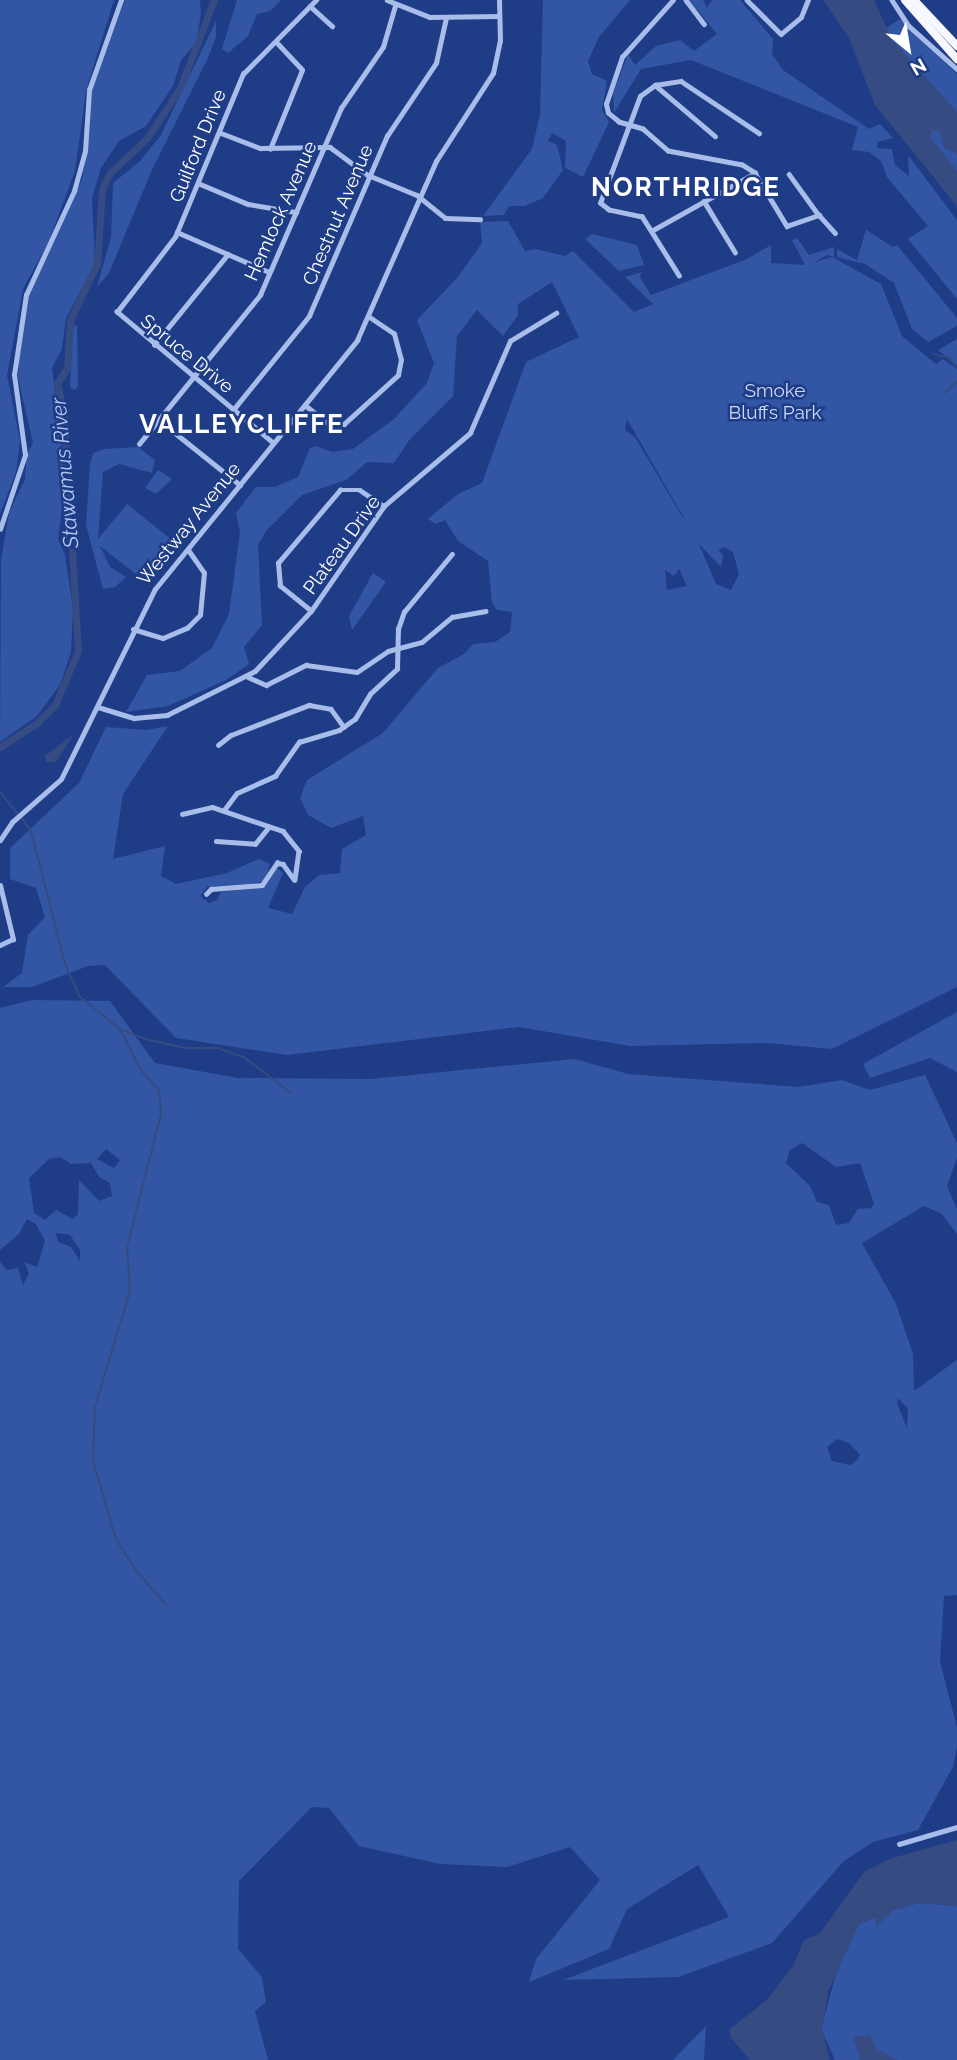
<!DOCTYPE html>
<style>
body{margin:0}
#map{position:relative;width:957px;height:2060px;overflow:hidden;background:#1f3d87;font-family:Raleway,sans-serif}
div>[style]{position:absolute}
.green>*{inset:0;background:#3255a4}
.water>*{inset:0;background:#354b82}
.stream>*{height:2px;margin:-1px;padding:0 1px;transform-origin:1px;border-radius:1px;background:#354b82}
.river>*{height:7px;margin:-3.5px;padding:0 3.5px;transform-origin:3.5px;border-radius:3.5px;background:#354b82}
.minor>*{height:4.5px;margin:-2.25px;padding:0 2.25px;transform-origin:2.25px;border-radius:2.25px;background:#a8bdea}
.tertiary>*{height:5px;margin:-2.5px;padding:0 2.5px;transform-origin:2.5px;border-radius:2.5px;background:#a8bdea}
.trunk>*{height:8px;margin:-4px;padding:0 4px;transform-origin:4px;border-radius:4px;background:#f6f8fe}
span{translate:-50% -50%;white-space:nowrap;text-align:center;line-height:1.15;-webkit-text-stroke:5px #1f3d87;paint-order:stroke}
.street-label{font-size:19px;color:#fff}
.park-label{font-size:19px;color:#cddaf8}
.water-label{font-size:21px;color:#b4c7f2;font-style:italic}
.district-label{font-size:26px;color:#fff;font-weight:700;letter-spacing:2px}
.north{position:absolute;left:873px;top:14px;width:70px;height:70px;-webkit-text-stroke:5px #1f3d87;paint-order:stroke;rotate:150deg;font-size:19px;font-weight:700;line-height:28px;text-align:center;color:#fff}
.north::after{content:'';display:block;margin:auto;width:24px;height:32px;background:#fff;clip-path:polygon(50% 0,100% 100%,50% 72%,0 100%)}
</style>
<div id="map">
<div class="green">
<i style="clip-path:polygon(0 0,114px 0,86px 91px,75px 171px,48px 243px,23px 289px,7px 375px,20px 441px,16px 472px,0 514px)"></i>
<i style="clip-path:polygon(125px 0,200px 0,201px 14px,196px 43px,181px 60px,173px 86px,146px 126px,119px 141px,101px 168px,92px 198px,95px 264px,66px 318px,62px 349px,52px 368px,64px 463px,59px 482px,64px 494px,58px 539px,65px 555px,73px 609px,71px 652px,60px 685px,37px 716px,0 742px,1px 560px,9px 513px,25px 479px,27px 454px,33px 443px,18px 378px,20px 344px,28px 295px,82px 179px,91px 91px)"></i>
<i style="clip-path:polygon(237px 0,281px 0,270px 11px,257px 14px,248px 36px,228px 53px,222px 49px)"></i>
<i style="clip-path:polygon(543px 0,630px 0,599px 37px,588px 61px,592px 74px,607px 81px,602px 110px,609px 122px,583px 177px,565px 168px,566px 141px,552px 133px,548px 141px,557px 145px,563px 170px,543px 198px,525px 206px,509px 206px,504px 215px,483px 216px,532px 149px,540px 114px)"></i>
<i style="clip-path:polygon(689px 0,703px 0,707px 8px,712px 0,740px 0,773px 39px,772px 54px,783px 70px,869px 129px,880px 124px,893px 138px,878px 142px,877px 148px,892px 149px,895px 165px,909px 176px,908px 155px,957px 220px,957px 299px,908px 239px,928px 226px,887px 177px,881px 161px,869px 152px,852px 150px,858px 127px,691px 60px,641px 69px,614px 113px,613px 94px,628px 54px,635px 65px,656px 46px,680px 40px,694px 51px,717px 34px)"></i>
<i style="clip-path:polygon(874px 0,886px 28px,900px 19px,957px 74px,957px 119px,871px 19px)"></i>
<i style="clip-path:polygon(216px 21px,216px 37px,208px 58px,151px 172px,109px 273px,97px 287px,111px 237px,113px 183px,140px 161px,161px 135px)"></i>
<i style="clip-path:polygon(907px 106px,957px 135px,957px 206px,929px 170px)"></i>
<i style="clip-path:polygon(evenodd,508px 221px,525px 251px,535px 249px,565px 256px,573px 251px,634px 312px,653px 304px,625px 277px,642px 272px,640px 277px,651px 295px,747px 259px,771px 245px,771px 263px,805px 265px,792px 240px,797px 238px,809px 255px,834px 247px,834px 257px,827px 255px,815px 262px,832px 257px,881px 284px,902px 336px,936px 364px,943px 359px,957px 369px,957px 987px,832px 1049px,767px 1043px,630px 1046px,519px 1027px,287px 1055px,176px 1038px,105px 965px,88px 966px,32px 987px,3px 987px,22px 973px,28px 935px,45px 917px,36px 888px,10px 879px,10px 848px,79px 783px,106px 727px,147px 730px,168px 726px,123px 794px,113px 859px,165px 846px,161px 876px,176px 884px,227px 873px,259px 859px,270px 864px,265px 881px,223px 889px,208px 886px,200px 896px,209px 903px,217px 900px,221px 892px,263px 887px,275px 866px,283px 873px,268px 908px,292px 914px,305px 887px,319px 875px,340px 873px,342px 849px,366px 835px,363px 816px,331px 828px,308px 815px,300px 798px,307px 780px,383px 733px,438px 668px,464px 654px,473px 644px,495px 642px,510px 632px,512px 612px,497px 610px,492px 603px,488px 561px,458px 541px,445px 520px,436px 524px,428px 519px,458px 494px,482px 483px,526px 362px,579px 337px,552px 282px,518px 304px,518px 315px,503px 336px,477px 310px,457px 336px,453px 396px,410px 439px,394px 463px,367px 462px,346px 480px,302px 495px,266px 531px,258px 545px,262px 625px,244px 647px,249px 664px,226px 680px,168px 706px,126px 712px,147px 675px,180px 671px,212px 648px,229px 614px,240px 532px,236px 513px,256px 487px,275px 487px,298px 477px,310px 448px,316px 446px,332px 452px,353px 449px,394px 419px,427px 383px,434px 363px,417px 320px,458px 277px,482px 243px,480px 222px,508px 221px,627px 419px,684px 518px,683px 518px,635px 437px,625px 430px,627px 419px,508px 221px,699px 544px,721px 567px,723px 555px,718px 550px,724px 547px,733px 552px,739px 574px,731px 590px,716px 584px,699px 544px,508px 221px,679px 569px,687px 586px,667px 590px,665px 570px,674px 576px,679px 569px)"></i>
<i style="clip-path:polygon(866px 230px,893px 247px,897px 245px,957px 318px,957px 326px,928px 342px,912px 329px,894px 283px,865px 264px,837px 257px,837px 249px,857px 260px)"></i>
<i style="clip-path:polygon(592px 234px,637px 245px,644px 265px,619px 271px,585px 239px)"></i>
<i style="clip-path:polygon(77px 325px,78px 386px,74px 390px,70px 387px,73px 327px)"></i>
<i style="clip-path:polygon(957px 339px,957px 365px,938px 350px)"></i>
<i style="clip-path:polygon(138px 447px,155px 460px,152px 473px,119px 464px,103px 472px,98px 539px,127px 504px,173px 541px,142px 579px,100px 546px,110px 567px,126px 577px,115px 587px,103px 589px,86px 525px,90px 464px,93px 453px,104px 449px)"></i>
<i style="clip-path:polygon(158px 470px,172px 479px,156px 494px,145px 488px)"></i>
<i style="clip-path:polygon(373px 573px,386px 582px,352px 630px,349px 616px)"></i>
<i style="clip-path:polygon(evenodd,32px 1000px,110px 1001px,155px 1063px,238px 1078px,371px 1079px,575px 1059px,628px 1074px,799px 1087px,842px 1080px,870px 1090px,925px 1075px,957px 1143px,957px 1158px,947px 1186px,957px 1209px,957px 1234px,942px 1214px,924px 1206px,862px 1243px,896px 1304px,913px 1354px,914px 1391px,957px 1360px,957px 1595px,944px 1596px,940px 1662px,957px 1727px,957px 1747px,953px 1767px,918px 1830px,873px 1842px,844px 1861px,772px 1943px,678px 1977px,563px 1980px,729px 1917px,698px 1865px,627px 1909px,609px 1949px,529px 1982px,536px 1959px,600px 1880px,570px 1847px,507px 1867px,440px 1864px,359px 1846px,329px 1808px,312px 1807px,239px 1881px,238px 1949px,262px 1977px,266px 2002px,255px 2011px,268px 2060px,0 2060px,0 1262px,7px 1270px,18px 1268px,23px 1285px,29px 1273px,24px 1262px,37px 1267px,45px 1241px,36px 1224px,27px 1219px,19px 1234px,0 1250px,0 1008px,32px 1000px,802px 1143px,836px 1167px,860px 1163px,874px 1204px,871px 1208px,858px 1209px,849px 1223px,836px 1225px,829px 1205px,817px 1202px,810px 1186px,786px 1163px,790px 1150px,802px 1143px,32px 1000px,106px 1149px,120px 1160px,114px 1168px,97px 1159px,106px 1149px,32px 1000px,60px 1157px,71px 1164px,91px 1163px,99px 1177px,110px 1183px,112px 1196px,99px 1201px,79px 1180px,78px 1214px,73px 1219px,56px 1210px,45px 1220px,34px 1213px,29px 1178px,49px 1159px,60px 1157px,32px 1000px,56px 1233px,70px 1235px,80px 1250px,80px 1261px,71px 1247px,58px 1242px,56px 1233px,32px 1000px,898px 1398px,908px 1409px,907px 1428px,897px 1403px,898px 1398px,32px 1000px,837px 1439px,849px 1443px,860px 1455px,857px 1460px,850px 1465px,832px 1461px,827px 1447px,837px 1439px)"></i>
<i style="clip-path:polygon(957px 1012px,957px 1072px,930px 1058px,870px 1078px,863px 1064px)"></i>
<i style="clip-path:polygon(919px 1903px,957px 1906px,957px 2060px,835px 2060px,821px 2029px,838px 1967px,859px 1924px,876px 1917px,876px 1926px,893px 1910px)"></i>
<i style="clip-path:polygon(706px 2026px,704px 2060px,673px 2060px)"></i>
</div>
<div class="water">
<i style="clip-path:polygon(823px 0,874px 0,892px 40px,957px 112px,957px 154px,944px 147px,940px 131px,932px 130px,930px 137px,957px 171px,957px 206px,875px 105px,849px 38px)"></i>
<i style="clip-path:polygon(74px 734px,56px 762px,46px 762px,45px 756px)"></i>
<i style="clip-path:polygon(957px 1840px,957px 1906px,919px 1903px,893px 1910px,876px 1926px,876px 1917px,859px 1924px,828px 1992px,822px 2030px,830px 2060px,750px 2060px,730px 2037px,730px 2029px,767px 2000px,793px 1966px,804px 1940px,820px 1933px,864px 1872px,889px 1859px)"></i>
<i style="clip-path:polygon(870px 2035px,876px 2049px,898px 2060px,860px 2060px,853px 2037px)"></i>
</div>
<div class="stream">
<i style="left:933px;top:354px;width:16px;rotate:14deg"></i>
<i style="left:949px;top:358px;width:12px;rotate:48deg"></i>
<i style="left:944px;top:393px;width:17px;rotate:-40deg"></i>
<i style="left:0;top:792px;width:27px;rotate:51deg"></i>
<i style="left:21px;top:817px;width:17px;rotate:54deg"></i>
<i style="left:31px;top:831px;width:137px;rotate:75.7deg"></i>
<i style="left:65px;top:964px;width:35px;rotate:66deg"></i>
<i style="left:79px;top:996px;width:53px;rotate:38.8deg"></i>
<i style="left:120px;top:1029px;width:27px;rotate:22deg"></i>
<i style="left:145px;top:1039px;width:41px;rotate:12.7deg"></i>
<i style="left:185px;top:1048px;width:33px"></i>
<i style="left:218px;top:1048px;width:29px;rotate:20deg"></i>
<i style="left:245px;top:1058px;width:58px;rotate:37.3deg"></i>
<i style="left:120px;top:1029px;width:45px;rotate:63.4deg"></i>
<i style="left:140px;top:1069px;width:28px;rotate:48deg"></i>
<i style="left:159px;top:1090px;width:24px;rotate:85deg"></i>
<i style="left:161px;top:1114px;width:137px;rotate:104.3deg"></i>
<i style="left:127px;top:1247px;width:44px;rotate:86.1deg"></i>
<i style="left:130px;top:1291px;width:121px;rotate:106.8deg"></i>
<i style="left:95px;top:1407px;width:54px;rotate:92.1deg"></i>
<i style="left:93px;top:1461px;width:81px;rotate:73.6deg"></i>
<i style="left:116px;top:1539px;width:34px;rotate:58deg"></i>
<i style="left:134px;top:1568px;width:50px;rotate:49deg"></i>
</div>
<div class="river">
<i style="left:0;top:747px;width:44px;rotate:-33deg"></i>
<i style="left:37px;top:723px;width:25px;rotate:-45deg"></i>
<i style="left:55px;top:705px;width:59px;rotate:-66.9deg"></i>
<i style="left:78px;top:651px;width:236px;rotate:-93.4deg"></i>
<i style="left:64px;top:415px;width:33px;rotate:-102deg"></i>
<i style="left:57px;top:383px;width:18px;rotate:-56deg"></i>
<i style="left:67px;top:368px;width:48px;rotate:-86.4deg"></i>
<i style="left:70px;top:320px;width:62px;rotate:-64.3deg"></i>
<i style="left:97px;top:264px;width:74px;rotate:-86.1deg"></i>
<i style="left:102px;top:190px;width:17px;rotate:-66deg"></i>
<i style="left:109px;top:174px;width:52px;rotate:-43.5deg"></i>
<i style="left:147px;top:138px;width:60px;rotate:-56.6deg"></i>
<i style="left:180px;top:88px;width:94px;rotate:-68.9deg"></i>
</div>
<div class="minor">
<i style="left:387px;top:0;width:46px;rotate:21.6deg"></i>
<i style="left:430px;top:17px;width:69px;rotate:-0.8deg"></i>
<i style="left:686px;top:0;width:30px;rotate:53deg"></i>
<i style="left:747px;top:0;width:48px;rotate:45deg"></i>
<i style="left:781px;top:34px;width:26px;rotate:-40deg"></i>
<i style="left:801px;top:17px;width:18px;rotate:-68deg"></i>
<i style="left:892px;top:0;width:31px;rotate:57deg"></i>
<i style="left:909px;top:26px;width:64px;rotate:41.9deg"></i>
<i style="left:310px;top:6px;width:30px;rotate:42deg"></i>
<i style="left:655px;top:85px;width:79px;rotate:40.4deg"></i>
<i style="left:221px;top:133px;width:42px;rotate:21deg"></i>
<i style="left:260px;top:148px;width:70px;rotate:-0.8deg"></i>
<i style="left:330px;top:147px;width:47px;rotate:36.4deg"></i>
<i style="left:368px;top:175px;width:53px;rotate:22.2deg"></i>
<i style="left:417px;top:195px;width:36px;rotate:39deg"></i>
<i style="left:445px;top:218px;width:35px;rotate:2deg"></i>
<i style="left:270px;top:149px;width:85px;rotate:-67.9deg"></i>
<i style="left:302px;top:70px;width:38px;rotate:-133deg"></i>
<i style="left:755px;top:173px;width:62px;rotate:58.9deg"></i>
<i style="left:787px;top:226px;width:34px;rotate:-19deg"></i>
<i style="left:819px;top:215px;width:24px;rotate:48deg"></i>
<i style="left:789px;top:174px;width:49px;rotate:54.1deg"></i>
<i style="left:198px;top:183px;width:54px;rotate:22.8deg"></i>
<i style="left:248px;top:204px;width:49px;rotate:9.5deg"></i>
<i style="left:704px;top:201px;width:60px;rotate:58.7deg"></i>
<i style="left:653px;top:230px;width:117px;rotate:-29.2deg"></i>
<i style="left:755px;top:173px;width:15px;rotate:-148deg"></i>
<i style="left:742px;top:165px;width:75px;rotate:-169.3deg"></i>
<i style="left:668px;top:151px;width:33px;rotate:-139deg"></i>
<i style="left:643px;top:129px;width:25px;rotate:-164deg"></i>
<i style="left:619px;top:122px;width:14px;rotate:-141deg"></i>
<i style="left:608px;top:113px;width:9px;rotate:-103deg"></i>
<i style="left:606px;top:104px;width:50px;rotate:-71.2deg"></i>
<i style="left:622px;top:57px;width:76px;rotate:-48.2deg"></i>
<i style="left:177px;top:232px;width:100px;rotate:23.5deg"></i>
<i style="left:679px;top:276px;width:70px;rotate:-122.1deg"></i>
<i style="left:642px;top:217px;width:34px;rotate:-168deg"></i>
<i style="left:609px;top:210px;width:11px;rotate:-142deg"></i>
<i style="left:600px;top:203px;width:114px;rotate:-69.5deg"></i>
<i style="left:640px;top:96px;width:19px;rotate:-36deg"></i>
<i style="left:655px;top:85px;width:26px;rotate:-9deg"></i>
<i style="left:681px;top:81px;width:94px;rotate:33.7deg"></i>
<i style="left:154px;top:345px;width:117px;rotate:-50.9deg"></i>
<i style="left:305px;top:405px;width:29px;rotate:38deg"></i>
<i style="left:328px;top:423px;width:16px;rotate:4deg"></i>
<i style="left:344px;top:424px;width:73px;rotate:-42.2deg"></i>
<i style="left:398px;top:375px;width:15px;rotate:-79deg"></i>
<i style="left:401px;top:360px;width:27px;rotate:-105deg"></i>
<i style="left:394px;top:334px;width:30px;rotate:-146deg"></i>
<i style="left:233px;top:410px;width:121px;rotate:-51deg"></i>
<i style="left:309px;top:316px;width:196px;rotate:-66.6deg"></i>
<i style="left:387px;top:136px;width:88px;rotate:-56.1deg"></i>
<i style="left:436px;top:63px;width:46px;rotate:-77.5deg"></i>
<i style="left:159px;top:420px;width:104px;rotate:38.7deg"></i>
<i style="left:273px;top:443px;width:204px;rotate:-140deg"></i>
<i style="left:117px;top:312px;width:95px;rotate:-52.3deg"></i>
<i style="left:175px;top:237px;width:177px;rotate:-67.4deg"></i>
<i style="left:243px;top:74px;width:104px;rotate:-45.4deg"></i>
<i style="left:139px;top:444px;width:192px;rotate:-50.9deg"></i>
<i style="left:260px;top:295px;width:204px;rotate:-66.6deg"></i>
<i style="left:341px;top:108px;width:74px;rotate:-55.5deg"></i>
<i style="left:383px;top:47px;width:43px;rotate:-73.7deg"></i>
<i style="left:0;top:529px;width:78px;rotate:-71.3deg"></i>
<i style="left:25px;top:455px;width:81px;rotate:-97.8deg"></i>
<i style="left:14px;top:375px;width:81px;rotate:-81.5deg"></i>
<i style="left:26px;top:295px;width:115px;rotate:-65.2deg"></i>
<i style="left:74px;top:191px;width:41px;rotate:-74.6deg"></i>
<i style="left:85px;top:151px;width:61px;rotate:-86.2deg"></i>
<i style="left:89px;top:90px;width:96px;rotate:-70.4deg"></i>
<i style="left:311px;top:611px;width:40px;rotate:-141deg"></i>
<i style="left:280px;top:586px;width:23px;rotate:-95deg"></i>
<i style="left:278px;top:563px;width:96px;rotate:-49.7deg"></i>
<i style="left:340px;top:490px;width:20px"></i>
<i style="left:360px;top:490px;width:29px;rotate:34deg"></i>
<i style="left:133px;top:629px;width:31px;rotate:17deg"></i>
<i style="left:163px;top:638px;width:26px;rotate:-23deg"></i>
<i style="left:187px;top:628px;width:18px;rotate:-45deg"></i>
<i style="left:200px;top:615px;width:42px;rotate:-84.6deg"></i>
<i style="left:204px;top:573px;width:28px;rotate:-125deg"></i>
<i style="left:248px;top:677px;width:20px;rotate:24deg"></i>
<i style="left:266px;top:685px;width:45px;rotate:-26.6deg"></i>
<i style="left:306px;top:665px;width:51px;rotate:7.8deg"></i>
<i style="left:357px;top:672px;width:37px;rotate:-34deg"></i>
<i style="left:388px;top:651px;width:35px;rotate:-15deg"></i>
<i style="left:422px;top:642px;width:39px;rotate:-40deg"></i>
<i style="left:452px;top:617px;width:34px;rotate:-10deg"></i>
<i style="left:98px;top:707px;width:38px;rotate:17deg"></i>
<i style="left:134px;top:718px;width:33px;rotate:-5deg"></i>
<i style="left:167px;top:715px;width:98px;rotate:-26.6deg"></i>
<i style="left:255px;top:671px;width:82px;rotate:-47deg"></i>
<i style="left:311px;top:611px;width:128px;rotate:-55.2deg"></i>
<i style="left:384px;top:506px;width:113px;rotate:-40.3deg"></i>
<i style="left:470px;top:433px;width:100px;rotate:-66.5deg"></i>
<i style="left:510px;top:341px;width:54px;rotate:-31.3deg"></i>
<i style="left:218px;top:745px;width:16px;rotate:-38deg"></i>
<i style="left:231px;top:735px;width:84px;rotate:-21deg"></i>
<i style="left:309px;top:705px;width:22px;rotate:10deg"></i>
<i style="left:331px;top:709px;width:22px;rotate:54deg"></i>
<i style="left:224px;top:810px;width:21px;rotate:-53deg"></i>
<i style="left:237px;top:793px;width:42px;rotate:-24.1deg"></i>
<i style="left:275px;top:776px;width:42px;rotate:-54.8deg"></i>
<i style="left:299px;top:742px;width:42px;rotate:-16.7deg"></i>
<i style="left:339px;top:730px;width:19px;rotate:-35deg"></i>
<i style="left:355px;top:719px;width:29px;rotate:-59deg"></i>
<i style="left:370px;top:694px;width:37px;rotate:-43deg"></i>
<i style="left:397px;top:669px;width:40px;rotate:-88.6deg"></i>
<i style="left:398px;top:629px;width:18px;rotate:-71deg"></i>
<i style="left:404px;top:612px;width:75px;rotate:-50.4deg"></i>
<i style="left:182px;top:814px;width:31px;rotate:-13deg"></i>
<i style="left:212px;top:807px;width:75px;rotate:18.7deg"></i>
<i style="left:283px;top:831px;width:26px;rotate:51deg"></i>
<i style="left:299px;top:851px;width:29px;rotate:98deg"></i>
<i style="left:216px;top:841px;width:39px;rotate:4deg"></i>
<i style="left:255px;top:844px;width:22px;rotate:-51deg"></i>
<i style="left:206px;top:894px;width:7px;rotate:-45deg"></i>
<i style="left:211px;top:889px;width:51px;rotate:-4.5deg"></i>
<i style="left:262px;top:885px;width:27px;rotate:-56deg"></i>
<i style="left:277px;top:863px;width:6px;rotate:9deg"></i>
<i style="left:283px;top:864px;width:19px;rotate:54deg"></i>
<i style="left:0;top:945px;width:14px;rotate:-25deg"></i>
<i style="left:899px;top:1844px;width:60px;rotate:-16.3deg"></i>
</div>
<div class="tertiary">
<i style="left:0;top:840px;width:22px;rotate:-56deg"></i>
<i style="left:12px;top:822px;width:65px;rotate:-41.3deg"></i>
<i style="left:61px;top:779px;width:212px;rotate:-63.7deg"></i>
<i style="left:155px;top:589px;width:321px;rotate:-50.9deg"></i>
<i style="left:357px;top:340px;width:196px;rotate:-66.2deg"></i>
<i style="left:436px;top:161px;width:105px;rotate:-57.1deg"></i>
<i style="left:493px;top:73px;width:33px;rotate:-78deg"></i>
<i style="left:500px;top:41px;width:41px;rotate:-91.4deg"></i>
<i style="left:0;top:885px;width:56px;rotate:76.5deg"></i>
</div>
<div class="trunk">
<i style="left:905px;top:0;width:79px;rotate:48.6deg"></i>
<i style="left:914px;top:0;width:63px;rotate:46.9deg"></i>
</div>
<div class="street-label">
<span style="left:198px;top:146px;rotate:-68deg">Guilford Drive</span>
<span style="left:281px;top:211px;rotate:-66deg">Hemlock Avenue</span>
<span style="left:338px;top:215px;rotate:-67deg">Chestnut Avenue</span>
<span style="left:187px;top:354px;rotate:39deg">Spruce Drive</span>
<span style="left:189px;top:524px;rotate:-51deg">Westway Avenue</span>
<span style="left:342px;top:545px;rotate:-54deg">Plateau Drive</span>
</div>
<div class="park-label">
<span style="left:775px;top:402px">Smoke<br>Bluffs Park</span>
</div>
<div class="water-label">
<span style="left:65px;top:473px;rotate:-95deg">Stawamus River</span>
</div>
<div class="district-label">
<span style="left:686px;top:188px">NORTHRIDGE</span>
<span style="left:242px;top:425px">VALLEYCLIFFE</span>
</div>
<div class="north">N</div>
</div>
